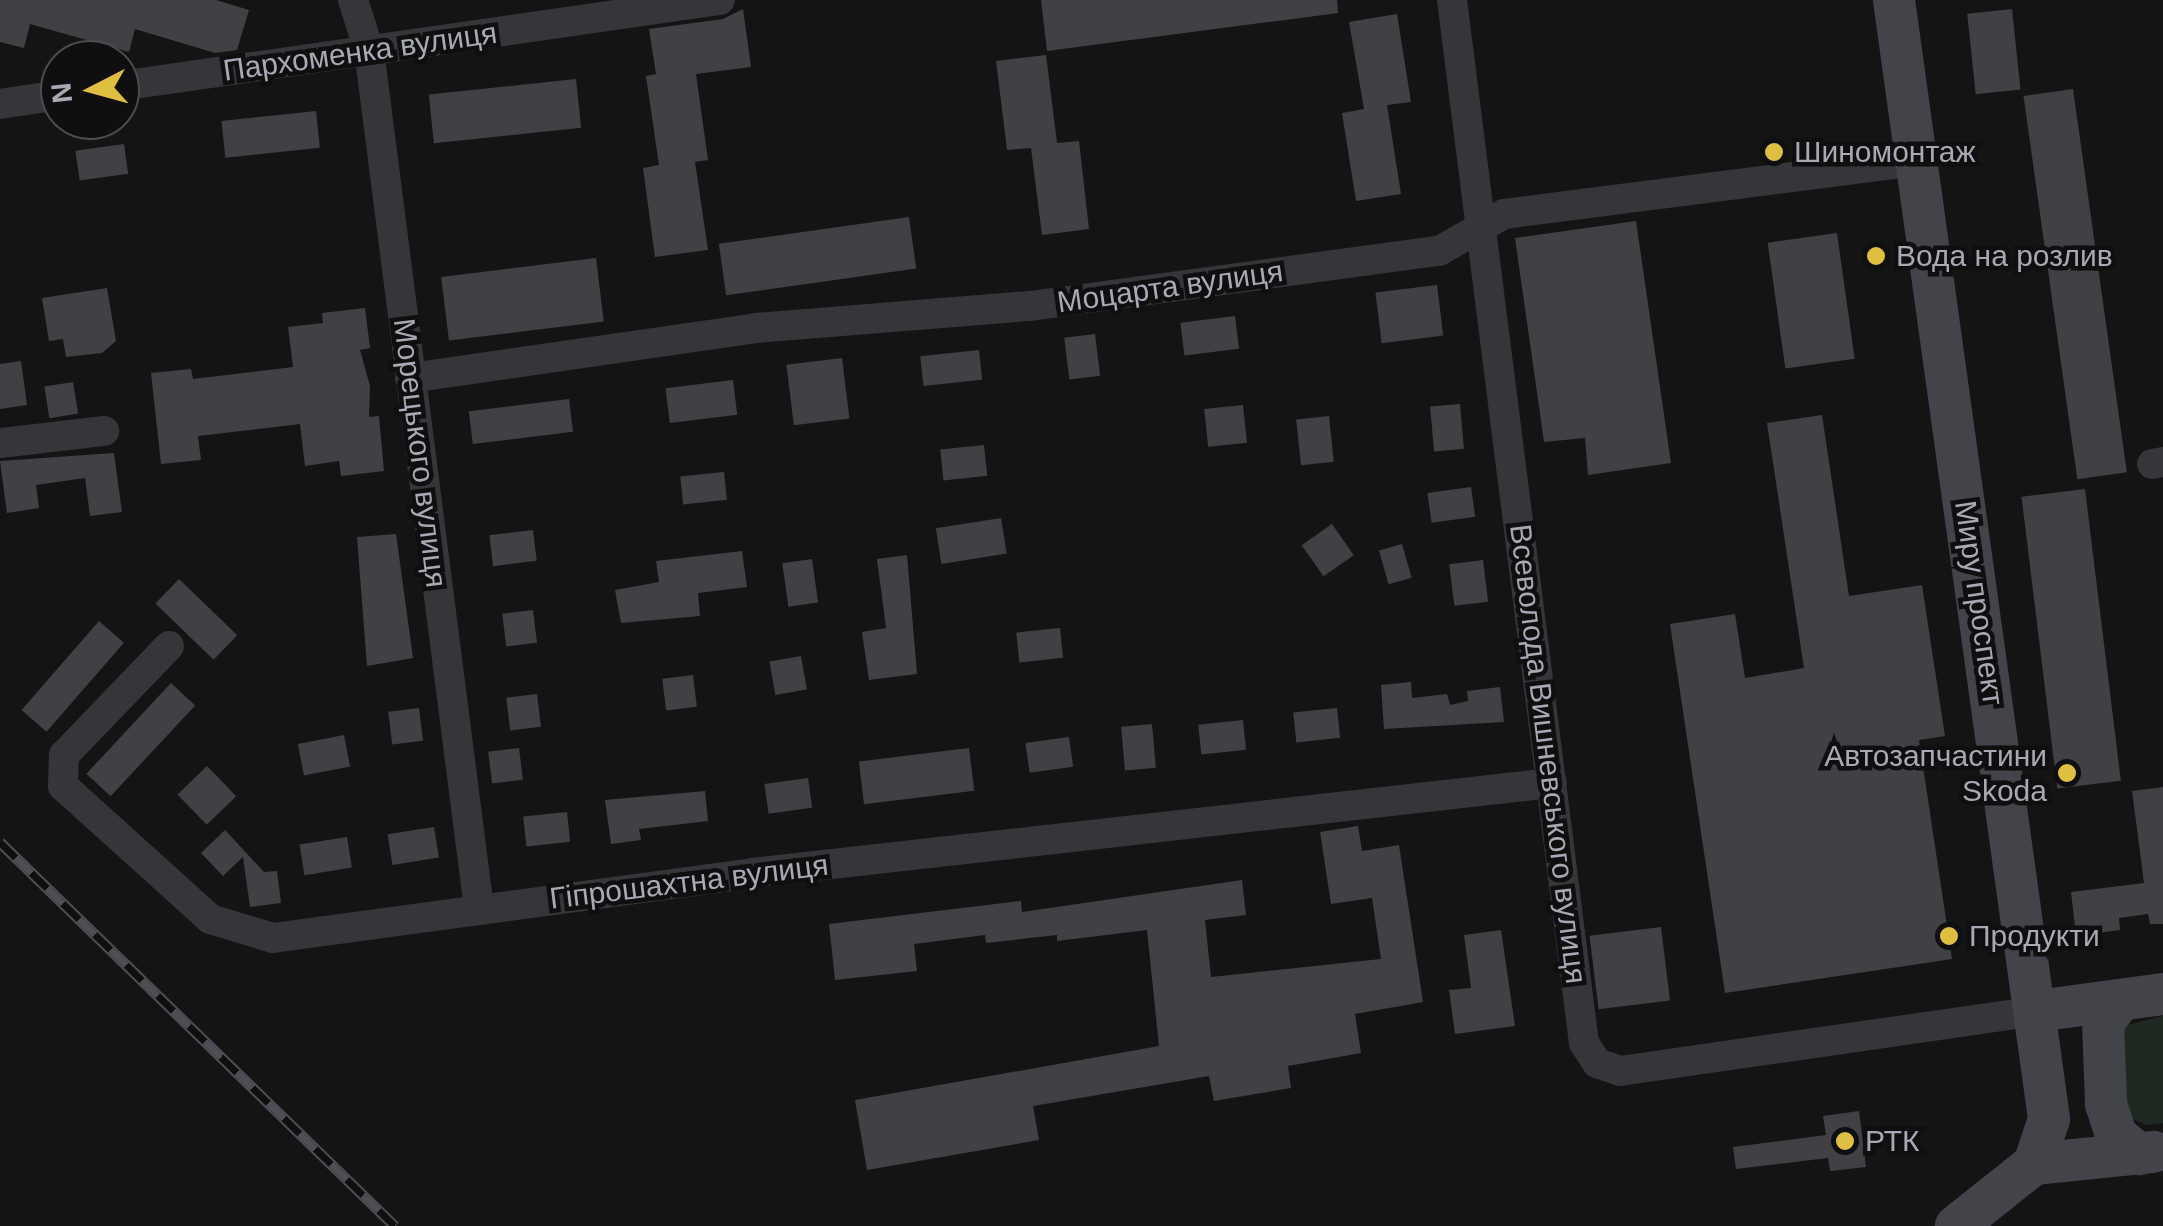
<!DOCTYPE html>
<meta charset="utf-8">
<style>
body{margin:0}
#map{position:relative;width:2163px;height:1226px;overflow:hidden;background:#141415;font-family:Helvetica,sans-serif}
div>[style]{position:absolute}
.green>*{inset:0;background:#202822}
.building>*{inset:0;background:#414145;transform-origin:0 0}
.minor>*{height:30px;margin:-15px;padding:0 15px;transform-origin:15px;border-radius:15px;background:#35353a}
.secondary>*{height:42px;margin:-21px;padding:0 21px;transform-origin:21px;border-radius:21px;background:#43444a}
.rail>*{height:11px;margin-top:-5.5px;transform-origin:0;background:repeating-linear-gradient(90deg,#0f0f10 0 22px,#4e4f55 0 44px);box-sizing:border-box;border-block:2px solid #4e4f55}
.dots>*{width:28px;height:28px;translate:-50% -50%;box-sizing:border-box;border:5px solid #0f0f10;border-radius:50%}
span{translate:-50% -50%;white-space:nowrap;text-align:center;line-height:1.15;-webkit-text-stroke:9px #0f0f10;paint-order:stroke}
.street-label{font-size:30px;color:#a7a9b4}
.poi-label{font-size:30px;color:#a7a9b4}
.left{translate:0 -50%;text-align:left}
.right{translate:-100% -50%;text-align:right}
.north{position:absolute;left:40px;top:40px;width:100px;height:100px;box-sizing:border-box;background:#0f0f10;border:2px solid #4c4d52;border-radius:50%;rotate:264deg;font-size:28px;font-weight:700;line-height:40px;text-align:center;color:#a7a9b4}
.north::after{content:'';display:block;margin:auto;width:35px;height:45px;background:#dfbf42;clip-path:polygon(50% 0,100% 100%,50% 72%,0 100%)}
</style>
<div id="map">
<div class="green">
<i style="clip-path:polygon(2163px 1016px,2163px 1123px,2146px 1125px,2133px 1119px,2126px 1105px,2123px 1026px)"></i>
</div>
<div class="building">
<i style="clip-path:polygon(0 0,216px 0,249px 10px,237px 50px,215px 53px,135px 29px,129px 52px,30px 24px,24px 48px,0 42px)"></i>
<i style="clip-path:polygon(1041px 0,1337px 0,1338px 13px,1047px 51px)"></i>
<i style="clip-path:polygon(743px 9px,751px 67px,696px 74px,708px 160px,695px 162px,708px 250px,655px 257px,643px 168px,659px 165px,646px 76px,656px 74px,649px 29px,723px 19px)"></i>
<i style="left:2012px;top:9px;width:81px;height:45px;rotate:84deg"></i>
<i style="clip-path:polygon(1397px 14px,1411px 102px,1387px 105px,1401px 194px,1356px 201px,1342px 113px,1364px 109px,1349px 22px)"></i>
<i style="clip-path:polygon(1046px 55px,1057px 143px,1079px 141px,1089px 229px,1042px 235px,1031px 148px,1007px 150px,996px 61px)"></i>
<i style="left:576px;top:79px;width:49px;height:148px;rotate:84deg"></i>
<i style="left:2073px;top:89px;width:387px;height:50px;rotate:82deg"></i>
<i style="left:316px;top:111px;width:37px;height:95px;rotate:84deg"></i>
<i style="left:124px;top:144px;width:30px;height:49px;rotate:82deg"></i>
<i style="left:909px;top:217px;width:52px;height:192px;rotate:82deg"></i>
<i style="clip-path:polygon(1636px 221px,1671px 463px,1588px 475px,1585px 438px,1544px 442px,1515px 238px)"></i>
<i style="left:1837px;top:233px;width:127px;height:70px;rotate:82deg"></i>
<i style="left:596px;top:258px;width:64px;height:156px;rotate:83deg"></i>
<i style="left:1437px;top:285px;width:51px;height:62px;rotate:83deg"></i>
<i style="clip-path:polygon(107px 288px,116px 341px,102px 353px,66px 357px,63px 339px,49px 341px,42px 298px)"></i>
<i style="clip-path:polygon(365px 308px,370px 348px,360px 350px,370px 386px,369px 417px,379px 416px,384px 471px,341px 476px,339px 461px,305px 466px,300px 424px,198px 436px,201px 460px,161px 464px,151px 373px,191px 369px,193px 379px,293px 367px,288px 327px,323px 323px,322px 313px)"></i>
<i style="left:1235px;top:316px;width:33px;height:55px;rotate:83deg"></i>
<i style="left:1095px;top:334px;width:42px;height:31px;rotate:83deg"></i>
<i style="left:979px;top:350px;width:30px;height:59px;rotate:84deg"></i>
<i style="left:842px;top:358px;width:61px;height:56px;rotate:83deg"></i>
<i style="clip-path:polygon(21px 361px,27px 405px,0 409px,0 364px)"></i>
<i style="left:733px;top:380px;width:35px;height:68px;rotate:83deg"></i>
<i style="left:73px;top:382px;width:32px;height:29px;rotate:81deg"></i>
<i style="left:569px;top:399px;width:33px;height:101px;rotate:83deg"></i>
<i style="left:1460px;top:404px;width:45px;height:30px;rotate:85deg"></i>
<i style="left:1243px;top:405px;width:38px;height:39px;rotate:84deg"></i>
<i style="clip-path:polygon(1822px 415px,1849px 596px,1922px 585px,1945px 736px,1919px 740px,1952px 959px,1725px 993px,1670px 624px,1735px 614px,1745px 678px,1804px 668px,1767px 423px)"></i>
<i style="left:1329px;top:416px;width:46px;height:33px;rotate:84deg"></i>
<i style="left:984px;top:445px;width:31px;height:44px;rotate:84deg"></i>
<i style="clip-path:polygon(114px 453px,122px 512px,90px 516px,85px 478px,36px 485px,39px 508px,7px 513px,0 461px)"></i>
<i style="left:724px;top:472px;width:28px;height:44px;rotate:84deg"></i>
<i style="left:1471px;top:487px;width:30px;height:44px;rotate:82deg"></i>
<i style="left:2085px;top:489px;width:294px;height:64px;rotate:83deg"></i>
<i style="left:1001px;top:518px;width:36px;height:66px;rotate:81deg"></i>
<i style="left:1332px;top:524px;width:38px;height:37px;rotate:55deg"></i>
<i style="left:533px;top:530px;width:31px;height:44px;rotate:83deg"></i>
<i style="clip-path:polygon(396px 534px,413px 658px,367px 666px,357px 537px)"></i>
<i style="left:1402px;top:544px;width:35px;height:24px;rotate:74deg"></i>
<i style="clip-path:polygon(742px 551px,747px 587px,698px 593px,700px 616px,621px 623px,615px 590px,659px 582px,656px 561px)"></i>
<i style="clip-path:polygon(907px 555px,917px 674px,869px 680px,862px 632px,886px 628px,877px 559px)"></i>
<i style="left:812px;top:559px;width:44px;height:30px;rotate:82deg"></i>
<i style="left:1483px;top:560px;width:42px;height:34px;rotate:83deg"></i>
<i style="left:179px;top:579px;width:81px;height:34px;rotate:44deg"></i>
<i style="left:533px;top:610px;width:33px;height:31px;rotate:83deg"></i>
<i style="left:99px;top:621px;width:33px;height:118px;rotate:41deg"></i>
<i style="left:1060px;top:628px;width:30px;height:44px;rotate:84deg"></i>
<i style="left:801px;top:656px;width:34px;height:32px;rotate:80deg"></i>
<i style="left:693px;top:675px;width:32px;height:31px;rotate:83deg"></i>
<i style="clip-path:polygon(1411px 682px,1412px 698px,1447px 694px,1450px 705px,1468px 701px,1467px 691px,1500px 687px,1504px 722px,1384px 729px,1381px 685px)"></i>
<i style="left:171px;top:683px;width:33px;height:124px;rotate:43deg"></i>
<i style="left:537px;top:694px;width:33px;height:31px;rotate:83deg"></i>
<i style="left:419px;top:708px;width:33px;height:31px;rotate:83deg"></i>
<i style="left:1337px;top:708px;width:30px;height:44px;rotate:84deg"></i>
<i style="left:1243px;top:720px;width:30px;height:45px;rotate:84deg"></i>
<i style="left:1152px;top:724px;width:44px;height:31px;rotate:85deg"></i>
<i style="left:344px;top:735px;width:32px;height:47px;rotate:79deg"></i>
<i style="left:1069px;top:737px;width:30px;height:44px;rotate:82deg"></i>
<i style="left:519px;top:748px;width:32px;height:31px;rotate:83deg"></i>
<i style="left:969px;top:748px;width:43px;height:111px;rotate:83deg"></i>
<i style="left:207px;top:766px;width:42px;height:41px;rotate:46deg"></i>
<i style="left:808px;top:778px;width:30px;height:44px;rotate:82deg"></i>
<i style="clip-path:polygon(2163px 787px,2163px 924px,2150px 924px,2148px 914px,2119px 918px,2120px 930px,2076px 936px,2071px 892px,2144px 883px,2132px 791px)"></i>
<i style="clip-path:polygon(705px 791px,708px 821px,639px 829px,641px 840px,611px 844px,605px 800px)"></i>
<i style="left:567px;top:812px;width:30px;height:44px;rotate:84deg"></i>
<i style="clip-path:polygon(1358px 826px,1362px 851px,1399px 845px,1423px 1002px,1355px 1014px,1361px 1053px,1288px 1066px,1291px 1088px,1214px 1101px,1209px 1076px,1033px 1106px,1039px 1140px,867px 1170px,855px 1100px,1159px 1046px,1147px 930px,1057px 941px,1057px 935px,986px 943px,985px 935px,914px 944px,917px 971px,835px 980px,829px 924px,1021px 901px,1022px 912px,1242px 880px,1246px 915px,1205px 920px,1211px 977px,1381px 959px,1372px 898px,1331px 904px,1320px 832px)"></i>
<i style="left:434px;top:827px;width:31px;height:47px;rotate:81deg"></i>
<i style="clip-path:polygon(225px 830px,264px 872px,277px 871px,281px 903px,250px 907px,243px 857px,223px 876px,201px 853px)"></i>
<i style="left:347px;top:837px;width:31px;height:48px;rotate:81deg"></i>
<i style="left:1661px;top:927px;width:74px;height:72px;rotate:83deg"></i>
<i style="clip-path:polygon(1501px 930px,1515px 1026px,1455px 1034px,1449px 990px,1471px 988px,1464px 935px)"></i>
<i style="clip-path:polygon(1859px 1111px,1866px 1167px,1830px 1171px,1828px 1158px,1736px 1169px,1733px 1147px,1826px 1135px,1823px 1116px)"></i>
</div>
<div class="minor">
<i style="left:353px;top:0;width:52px;rotate:72.3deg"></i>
<i style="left:369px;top:50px;width:866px;rotate:82.7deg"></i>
<i style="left:1452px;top:0;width:1051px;rotate:82.79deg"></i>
<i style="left:1584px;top:1043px;width:24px;rotate:57deg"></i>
<i style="left:1597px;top:1063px;width:24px;rotate:19deg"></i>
<i style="left:1620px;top:1071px;width:421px;rotate:-8.2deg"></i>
<i style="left:120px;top:86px;width:606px;rotate:-8.16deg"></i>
<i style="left:0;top:104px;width:61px;rotate:-8.5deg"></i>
<i style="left:410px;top:378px;width:349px;rotate:-8.2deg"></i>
<i style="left:755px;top:328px;width:276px;rotate:-4.6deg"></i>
<i style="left:1030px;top:306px;width:413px;rotate:-7.7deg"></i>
<i style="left:1439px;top:251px;width:75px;rotate:-29.6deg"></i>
<i style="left:1504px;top:214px;width:416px;rotate:-7.3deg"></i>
<i style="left:0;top:443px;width:105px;rotate:-6.6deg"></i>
<i style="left:2152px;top:464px;width:11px;rotate:-10deg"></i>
<i style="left:169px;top:646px;width:151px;rotate:133.9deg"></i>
<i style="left:64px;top:755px;width:31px;rotate:92deg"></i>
<i style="left:63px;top:786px;width:198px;rotate:42.1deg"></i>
<i style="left:210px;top:919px;width:66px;rotate:16.8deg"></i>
<i style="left:273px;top:938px;width:483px;rotate:-7.7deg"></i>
<i style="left:752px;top:873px;width:805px;rotate:-6.42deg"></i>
</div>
<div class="secondary">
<i style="left:1894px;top:0;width:1130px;rotate:82.11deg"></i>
<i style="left:2049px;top:1119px;width:47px;rotate:108.4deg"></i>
<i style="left:2034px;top:1164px;width:100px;rotate:141.5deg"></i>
<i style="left:2121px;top:1000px;width:28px;rotate:129deg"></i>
<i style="left:2103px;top:1022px;width:82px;rotate:87.9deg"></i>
<i style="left:2106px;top:1104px;width:33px;rotate:72deg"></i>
<i style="left:2116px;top:1135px;width:30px;rotate:40deg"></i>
<i style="left:2037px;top:1011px;width:127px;rotate:-7.7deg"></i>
<i style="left:2034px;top:1164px;width:120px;rotate:-5.8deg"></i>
</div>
<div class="rail">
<i style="left:0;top:842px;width:551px;rotate:44.19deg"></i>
</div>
<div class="dots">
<i style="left:1774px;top:152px;background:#dfbf42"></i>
<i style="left:1876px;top:256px;background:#dfbf42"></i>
<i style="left:2067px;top:773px;background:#dfbf42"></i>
<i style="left:1949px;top:936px;background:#dfbf42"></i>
<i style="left:1845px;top:1141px;background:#dfbf42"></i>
</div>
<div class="street-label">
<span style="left:360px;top:52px;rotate:-8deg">Пархоменка вулиця</span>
<span style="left:1170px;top:287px;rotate:-8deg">Моцарта вулиця</span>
<span style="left:420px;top:453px;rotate:83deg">Морецького вулиця</span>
<span style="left:1979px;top:603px;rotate:82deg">Миру проспект</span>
<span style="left:1548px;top:754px;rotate:83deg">Всеволода Вишневського вулиця</span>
<span style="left:689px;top:882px;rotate:-7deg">Гіпрошахтна вулиця</span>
</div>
<div class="poi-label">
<span class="left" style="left:1794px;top:152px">Шиномонтаж</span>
<span class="left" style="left:1896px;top:256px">Вода на розлив</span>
<span class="right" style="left:2047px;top:773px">Автозапчастини<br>Skoda</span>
<span class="left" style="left:1969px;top:936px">Продукти</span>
<span class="left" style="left:1865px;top:1141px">РТК</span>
</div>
<div class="north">N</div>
</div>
